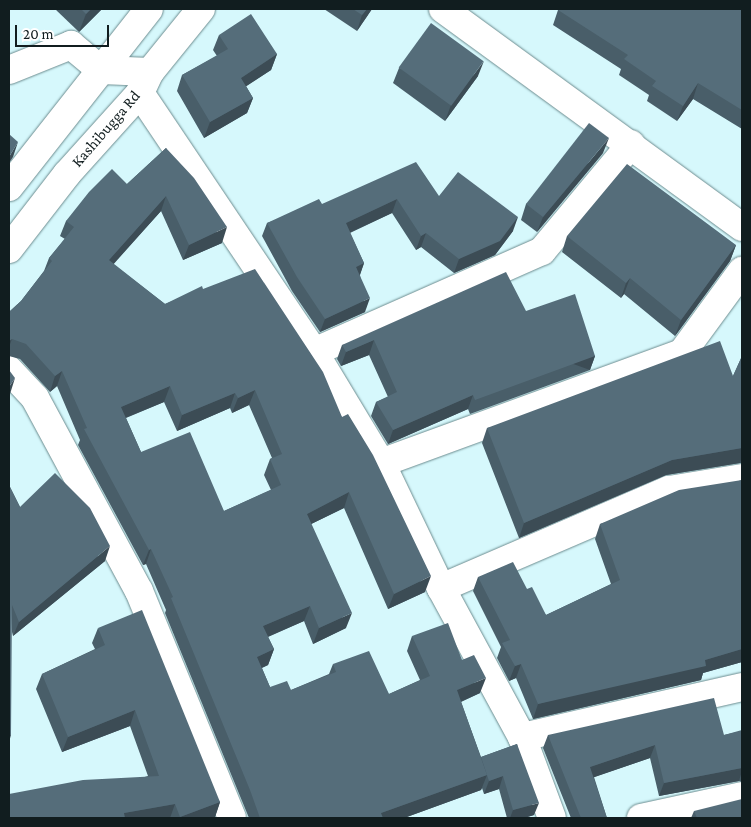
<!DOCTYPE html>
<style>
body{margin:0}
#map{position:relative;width:751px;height:827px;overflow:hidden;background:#d6f8fc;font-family:"Crimson Pro",serif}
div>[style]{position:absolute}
.roads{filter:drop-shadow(0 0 1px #6c8c8f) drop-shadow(0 0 1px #6c8c8f)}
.minor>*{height:28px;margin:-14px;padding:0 14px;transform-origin:14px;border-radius:14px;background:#fff}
.major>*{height:28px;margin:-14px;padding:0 14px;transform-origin:14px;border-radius:14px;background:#fff}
.wall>*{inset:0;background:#495e69}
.shaded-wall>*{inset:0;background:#3c4c55;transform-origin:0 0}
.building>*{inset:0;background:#556d7a;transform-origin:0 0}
span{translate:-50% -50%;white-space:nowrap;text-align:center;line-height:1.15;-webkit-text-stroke:4.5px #fff;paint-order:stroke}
.street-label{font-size:16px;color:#111d1f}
.frame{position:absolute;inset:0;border:10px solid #111d1f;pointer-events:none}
.scale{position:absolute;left:15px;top:25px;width:94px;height:22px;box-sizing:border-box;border:2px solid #111d1f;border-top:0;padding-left:6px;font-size:15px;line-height:18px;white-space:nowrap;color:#111d1f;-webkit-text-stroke:4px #fff;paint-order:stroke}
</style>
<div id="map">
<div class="roads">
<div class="minor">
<i style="left:443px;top:9px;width:370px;rotate:36.1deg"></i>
<i style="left:9px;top:70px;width:67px;rotate:-22deg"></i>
<i style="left:71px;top:45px;width:39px;rotate:40deg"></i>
<i style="left:101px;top:70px;width:49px;rotate:2.3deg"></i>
<i style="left:140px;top:93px;width:312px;rotate:56.1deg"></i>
<i style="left:314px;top:352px;width:130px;rotate:58.9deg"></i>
<i style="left:381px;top:463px;width:139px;rotate:64.4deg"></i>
<i style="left:441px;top:588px;width:170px;rotate:61.5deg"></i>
<i style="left:522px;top:737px;width:86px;rotate:69.7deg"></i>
<i style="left:314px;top:352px;width:249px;rotate:-23.9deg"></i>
<i style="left:542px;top:251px;width:139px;rotate:-50.2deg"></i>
<i style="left:9px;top:370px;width:38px;rotate:47deg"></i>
<i style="left:35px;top:398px;width:219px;rotate:61.7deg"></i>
<i style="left:139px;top:591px;width:245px;rotate:67.7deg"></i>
<i style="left:381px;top:463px;width:320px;rotate:-20.1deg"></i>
<i style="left:682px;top:353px;width:102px;rotate:-53.8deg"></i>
<i style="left:441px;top:588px;width:248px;rotate:-23.3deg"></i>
<i style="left:669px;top:490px;width:74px;rotate:-9.3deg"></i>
<i style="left:522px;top:737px;width:226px;rotate:-12.8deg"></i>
<i style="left:641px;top:818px;width:103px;rotate:-12.3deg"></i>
</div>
<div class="major">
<i style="left:9px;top:187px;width:226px;rotate:-51.8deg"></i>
<i style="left:9px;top:249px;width:95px;rotate:-52.3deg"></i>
<i style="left:67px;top:174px;width:109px;rotate:-48deg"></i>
<i style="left:140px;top:93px;width:23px;rotate:-65deg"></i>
<i style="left:150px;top:72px;width:81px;rotate:-51deg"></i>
</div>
</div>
<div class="wall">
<i style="clip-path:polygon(55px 9px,102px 9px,79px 32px)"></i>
<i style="clip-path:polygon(324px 9px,372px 9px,357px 31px)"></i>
<i style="clip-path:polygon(742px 9px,742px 129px,693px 99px,677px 121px,647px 101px,649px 95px,619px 75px,621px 69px,553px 25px,558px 10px)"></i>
<i style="clip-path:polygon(219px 35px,277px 54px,271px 70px,246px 86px,253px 98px,247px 113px,204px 138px,177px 91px,182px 75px,217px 56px,213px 50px)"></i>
<i style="clip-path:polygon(399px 68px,478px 76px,445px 121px,393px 83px)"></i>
<i style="clip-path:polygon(evenodd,166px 148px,222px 243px,183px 260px,161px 211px,113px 264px,165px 304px,203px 289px,342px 417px,425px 592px,388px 609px,344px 508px,311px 524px,346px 628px,313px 644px,304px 621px,268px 637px,274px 649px,268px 665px,262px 668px,270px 687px,291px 690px,329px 674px,333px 664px,389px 694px,420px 680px,407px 651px,412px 636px,462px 660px,480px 693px,461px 702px,481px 757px,517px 744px,534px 815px,524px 818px,507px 818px,499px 789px,484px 794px,482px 788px,481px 790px,404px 818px,249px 818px,165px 613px,166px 610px,146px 564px,143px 565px,78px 445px,80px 440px,57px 386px,50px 392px,20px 359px,9px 356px,9px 312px,21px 301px,44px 271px,49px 258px,65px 239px,60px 236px,66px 221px,127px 184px,166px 148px,164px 402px,177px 431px,230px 408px,232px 413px,249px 405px,272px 458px,270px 459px,264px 475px,271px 490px,224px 511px,141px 452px,126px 418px,164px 402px)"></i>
<i style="clip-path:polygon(603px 153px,537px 232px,521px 220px,526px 204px)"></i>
<i style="clip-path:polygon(439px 196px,513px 231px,495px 255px,454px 273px,421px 247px,416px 250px,392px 213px,350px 233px,364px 263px,360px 275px,365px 312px,320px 332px,292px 291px,262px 236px,267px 223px,322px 204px)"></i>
<i style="clip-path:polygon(567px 236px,736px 245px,730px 261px,675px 336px,624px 294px,621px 298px,562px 252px)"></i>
<i style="clip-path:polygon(526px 311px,595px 356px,590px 370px,470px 414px,468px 409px,388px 444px,371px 416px,376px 402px,388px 397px,369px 355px,341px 366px,337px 359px,342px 345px)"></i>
<i style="clip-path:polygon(742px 356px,742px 463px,740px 463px,666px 475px,519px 538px,482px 443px,487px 428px,733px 376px)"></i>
<i style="clip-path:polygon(742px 480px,742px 662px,703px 673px,701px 680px,533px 719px,516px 678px,509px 681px,497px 658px,501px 647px,473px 591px,478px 577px,527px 589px,546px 615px,611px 584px,595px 539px,600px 524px)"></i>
<i style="clip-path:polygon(9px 485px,20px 507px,105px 561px,13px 636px,12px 632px)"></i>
<i style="clip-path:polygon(98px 628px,220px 802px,215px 817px,210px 818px,9px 818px,148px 776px,130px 726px,62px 752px,36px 689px,42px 674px,95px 649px,92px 643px)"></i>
<i style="clip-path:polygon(742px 731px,742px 782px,739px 781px,659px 796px,650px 758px,594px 777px,607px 818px,571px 818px,543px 748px,548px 735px,724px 735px)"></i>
<i style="clip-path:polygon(694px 811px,742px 818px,691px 818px)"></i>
</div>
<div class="shaded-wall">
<i style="clip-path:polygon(91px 9px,102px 9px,79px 32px,86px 14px)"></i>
<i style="clip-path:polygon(367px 9px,372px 9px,357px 31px,362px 15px)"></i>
<i style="clip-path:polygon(277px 54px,271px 70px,236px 93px,241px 78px)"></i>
<i style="clip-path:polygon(484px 61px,478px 76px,445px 121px,451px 105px)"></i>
<i style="clip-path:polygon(698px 83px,693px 99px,677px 121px,683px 106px)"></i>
<i style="clip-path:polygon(253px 98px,247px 113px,204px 138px,210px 122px)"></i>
<i style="clip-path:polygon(609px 138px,603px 153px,537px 232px,543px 217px)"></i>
<i style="clip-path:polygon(18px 142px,13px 157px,9px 163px,9px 157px)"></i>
<i style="clip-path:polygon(166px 196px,161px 211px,103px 276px,109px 260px)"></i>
<i style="clip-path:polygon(397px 199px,392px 213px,340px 237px,346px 223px)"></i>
<i style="clip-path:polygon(518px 217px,513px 231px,495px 255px,454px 273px,459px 259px)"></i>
<i style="clip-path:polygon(227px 227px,222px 243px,183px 260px,189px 245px)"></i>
<i style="clip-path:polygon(426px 233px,421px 247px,416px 250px,421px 236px)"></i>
<i style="clip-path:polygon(736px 245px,730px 261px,675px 336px,681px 320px)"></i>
<i style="clip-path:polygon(364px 263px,359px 277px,356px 267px)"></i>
<i style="clip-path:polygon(630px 278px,624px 294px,621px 298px,626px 283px)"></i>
<i style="clip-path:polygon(370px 298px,365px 312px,320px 332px,325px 319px)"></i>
<i style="clip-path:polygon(12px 339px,9px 347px,9px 341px)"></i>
<i style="clip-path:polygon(374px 340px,369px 355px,341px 366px,346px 352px)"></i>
<i style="left:595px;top:356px;width:15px;height:128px;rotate:110deg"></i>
<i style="clip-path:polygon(62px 371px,57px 386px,50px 392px,55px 376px)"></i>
<i style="clip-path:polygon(15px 378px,10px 394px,9px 395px,9px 387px)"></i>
<i style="clip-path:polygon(170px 386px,164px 402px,115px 422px,121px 407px)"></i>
<i style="clip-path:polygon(255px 390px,249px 405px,232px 413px,238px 398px)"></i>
<i style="clip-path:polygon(235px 393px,230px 408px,177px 431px,182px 415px)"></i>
<i style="clip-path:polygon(473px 395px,468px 409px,388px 444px,393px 430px)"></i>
<i style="clip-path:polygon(742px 448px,742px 456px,740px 463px,666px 475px,519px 538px,524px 523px,672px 460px)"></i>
<i style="clip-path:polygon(349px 492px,344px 508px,301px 529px,307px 514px)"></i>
<i style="clip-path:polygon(110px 546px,105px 561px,13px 636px,19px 622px)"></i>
<i style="clip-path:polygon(151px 549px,146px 564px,143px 565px,149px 550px)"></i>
<i style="clip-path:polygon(431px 576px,425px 592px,388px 609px,394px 594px)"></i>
<i style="clip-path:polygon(310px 606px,304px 621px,258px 641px,263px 626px)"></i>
<i style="clip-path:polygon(352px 613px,346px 628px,313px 644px,319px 628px)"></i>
<i style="clip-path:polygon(274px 649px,268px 665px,252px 672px,257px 657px)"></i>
<i style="clip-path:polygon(742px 649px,742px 662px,703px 673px,701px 680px,533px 719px,538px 704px,705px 660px)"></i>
<i style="clip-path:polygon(521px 664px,516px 678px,509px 681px,515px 666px)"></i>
<i style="clip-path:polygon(486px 678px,480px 693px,451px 706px,457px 690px)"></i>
<i style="clip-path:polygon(135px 710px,130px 726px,62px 752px,68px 737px)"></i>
<i style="clip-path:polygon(9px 735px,11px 735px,9px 742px)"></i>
<i style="clip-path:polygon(655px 745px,650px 758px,586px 780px,590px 767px)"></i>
<i style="clip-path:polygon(742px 768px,742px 771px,739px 781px,659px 796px,664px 783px)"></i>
<i style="clip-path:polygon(487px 775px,481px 790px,404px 818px,379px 818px,381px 813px)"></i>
<i style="clip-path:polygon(503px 776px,499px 789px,484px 794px,489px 781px)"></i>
<i style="clip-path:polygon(220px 802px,215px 817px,210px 818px,179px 818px,180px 817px)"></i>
<i style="clip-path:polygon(539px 803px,534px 815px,524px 818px,510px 818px,513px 810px)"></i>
<i style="clip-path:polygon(175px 804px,170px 818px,122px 818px,124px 813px)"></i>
</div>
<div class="building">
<i style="clip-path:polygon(81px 9px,91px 9px,86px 14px)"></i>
<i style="clip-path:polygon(353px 9px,367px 9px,362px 15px)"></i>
<i style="clip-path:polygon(559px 9px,742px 9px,742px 110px,698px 83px,683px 106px,652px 86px,656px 81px,624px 59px,628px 55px,558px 10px)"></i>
<i style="clip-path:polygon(251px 14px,277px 54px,241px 78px,253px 98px,210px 122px,182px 75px,228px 49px,219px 35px)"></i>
<i style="left:431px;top:23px;width:65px;height:55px;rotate:36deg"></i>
<i style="clip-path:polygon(589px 123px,609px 138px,543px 217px,526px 204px)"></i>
<i style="clip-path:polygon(9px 134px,18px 142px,9px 157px)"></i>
<i style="clip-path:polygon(evenodd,166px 148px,194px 178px,227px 227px,189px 245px,166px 196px,109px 260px,165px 304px,202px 286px,203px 289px,255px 269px,323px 372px,342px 417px,348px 414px,373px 455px,431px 576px,394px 594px,349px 492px,307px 514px,352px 613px,319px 628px,310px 606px,263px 626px,274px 649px,257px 657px,270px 687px,287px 681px,291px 690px,336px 672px,333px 664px,369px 651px,389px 694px,430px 676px,412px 636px,448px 623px,462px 660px,474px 655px,486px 678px,457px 690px,487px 775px,381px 813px,383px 818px,260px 818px,250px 790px,171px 598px,173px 597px,151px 549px,149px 550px,84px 429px,87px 428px,62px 371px,55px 376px,26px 344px,12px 339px,9px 341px,9px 312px,21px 301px,52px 261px,49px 258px,74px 227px,66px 221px,89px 192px,112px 169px,127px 184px,166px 148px,170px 386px,182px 415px,235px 393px,238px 398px,255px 390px,282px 454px,270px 459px,281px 485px,224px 511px,190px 432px,141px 452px,121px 407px,170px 386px)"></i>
<i style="clip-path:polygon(416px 162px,439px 196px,458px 172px,518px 217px,500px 241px,459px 259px,426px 233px,421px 236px,397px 199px,346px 223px,364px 263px,356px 267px,370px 298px,325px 319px,297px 277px,267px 223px,319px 199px,322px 204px)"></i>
<i style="clip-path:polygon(627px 164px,736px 245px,681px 320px,630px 278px,626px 283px,567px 236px)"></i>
<i style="clip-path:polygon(506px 272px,526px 311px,575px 294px,595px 356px,475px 400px,473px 395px,393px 430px,376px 402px,397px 392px,374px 340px,346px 352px,342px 345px)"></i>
<i style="clip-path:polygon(720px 341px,733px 376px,742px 356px,742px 448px,672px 460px,524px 523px,487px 428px)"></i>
<i style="clip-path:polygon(9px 370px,15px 378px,9px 387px)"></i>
<i style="clip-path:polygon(55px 473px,90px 508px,110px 546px,19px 622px,12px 605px,11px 735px,9px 735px,9px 485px,20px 507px)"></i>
<i style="clip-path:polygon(742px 480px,742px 649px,705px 660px,706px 666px,538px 704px,521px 664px,515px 666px,502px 643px,510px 640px,478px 577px,513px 562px,527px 589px,532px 587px,546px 615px,620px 580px,600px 524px,679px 490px)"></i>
<i style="clip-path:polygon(142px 610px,220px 802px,180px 817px,175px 804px,124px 813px,125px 818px,9px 818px,9px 794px,83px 780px,159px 776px,135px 710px,68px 737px,42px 674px,105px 645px,98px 628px)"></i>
<i style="clip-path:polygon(714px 698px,724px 735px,742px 730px,742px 768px,664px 783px,655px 745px,590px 767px,607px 818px,581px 818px,548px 735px)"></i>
<i style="clip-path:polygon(517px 744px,539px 803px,513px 810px,503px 776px,489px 781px,481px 757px)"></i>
<i style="clip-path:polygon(742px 799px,742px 818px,697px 818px,694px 811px)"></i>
</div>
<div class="street-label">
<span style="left:106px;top:129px;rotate:-49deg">Kashibugga Rd</span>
</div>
<div class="frame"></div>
<div class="scale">20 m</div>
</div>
